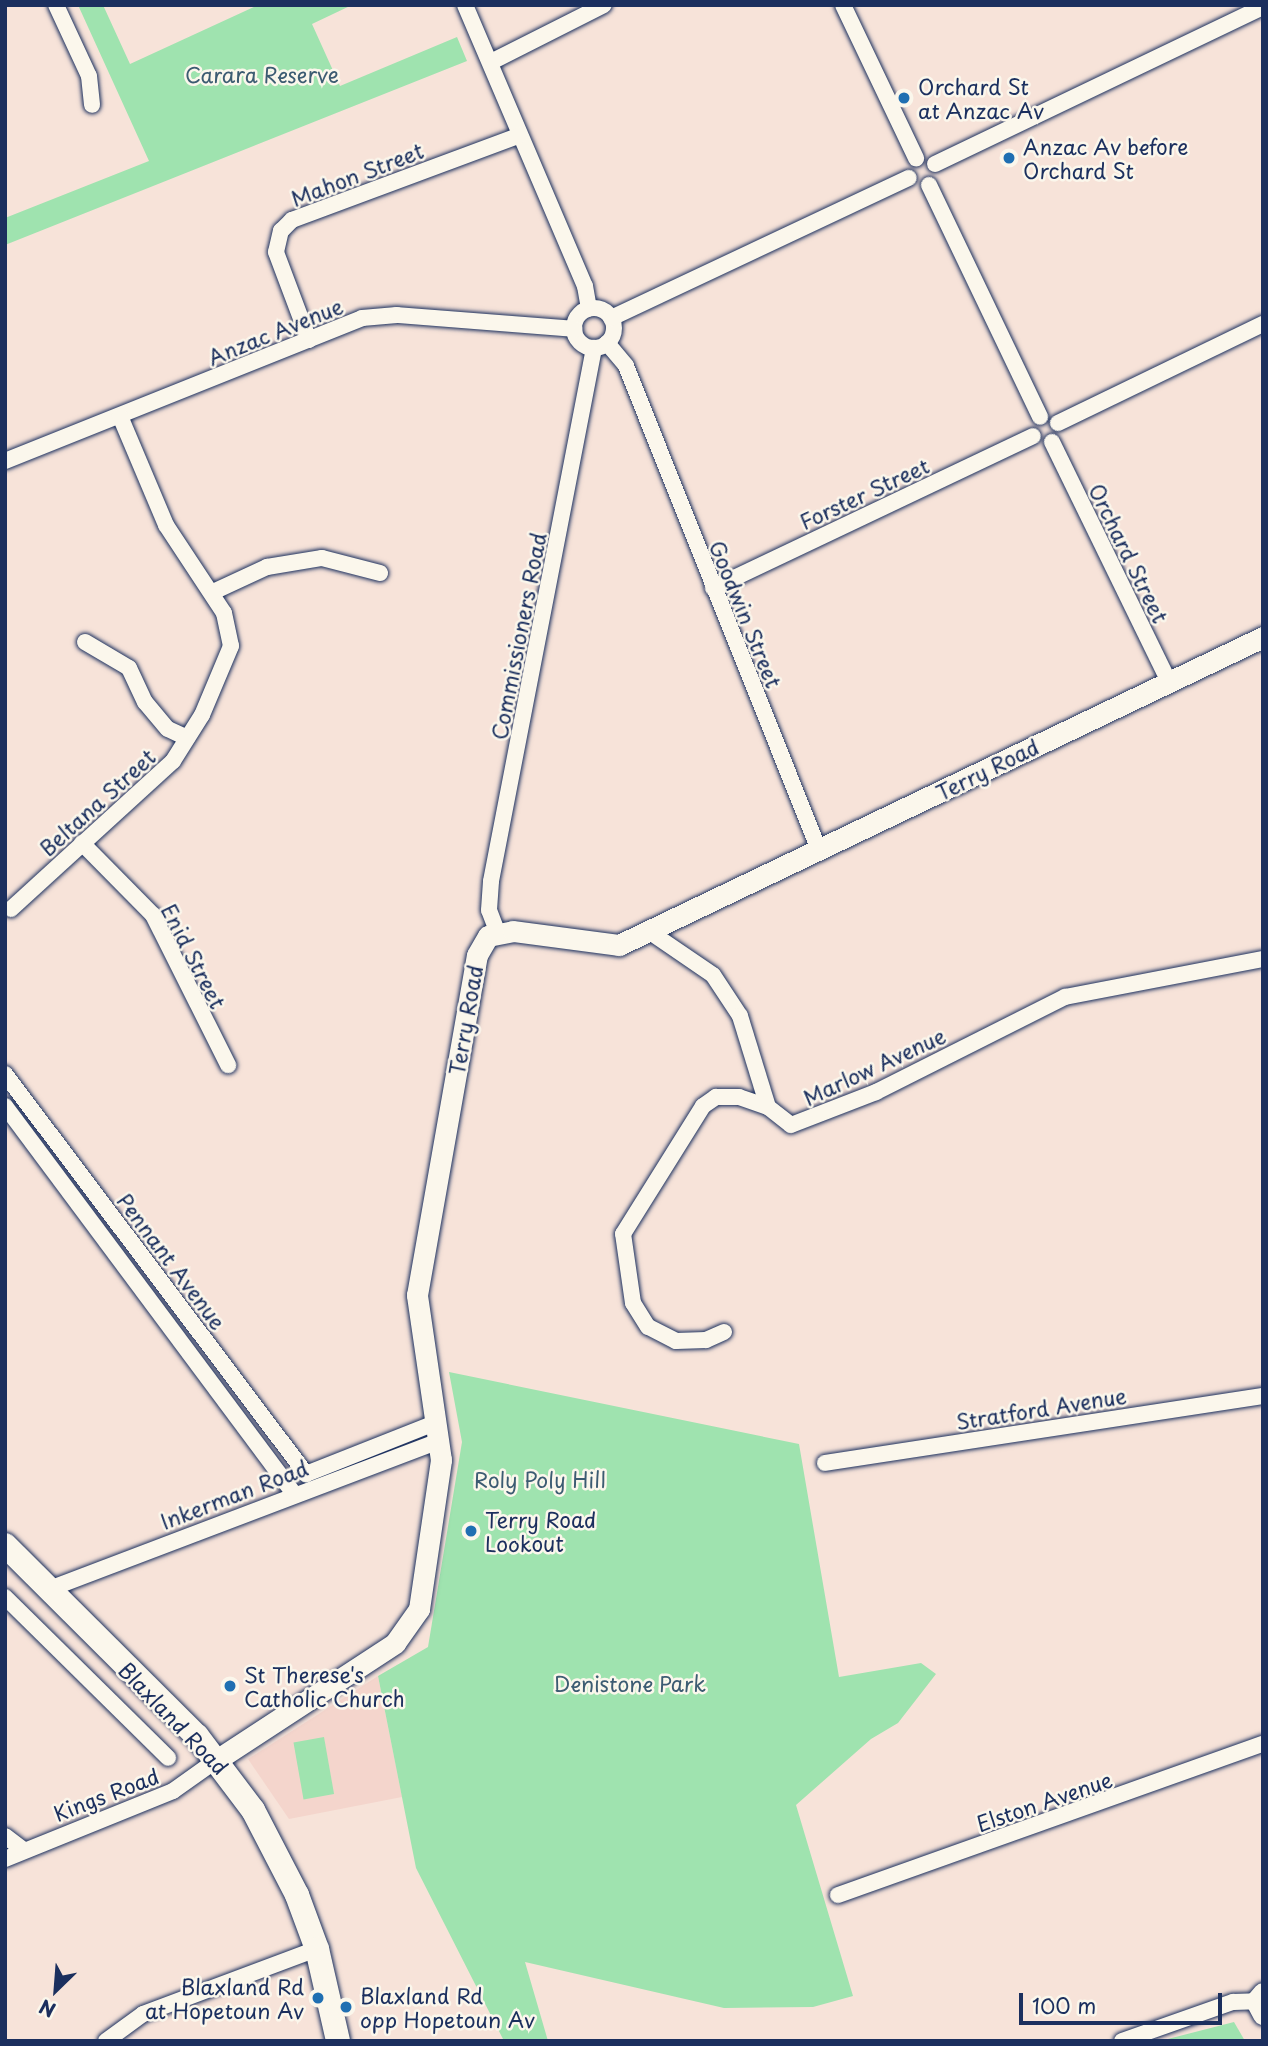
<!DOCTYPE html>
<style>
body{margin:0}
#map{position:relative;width:1268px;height:2046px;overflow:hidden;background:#f7e3d9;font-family:"Playpen Sans",sans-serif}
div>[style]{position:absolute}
.built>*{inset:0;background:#f4d5cc}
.green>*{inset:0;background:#9fe3af;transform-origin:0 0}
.roads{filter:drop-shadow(0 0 2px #1b2f5e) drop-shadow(0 0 2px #1b2f5e)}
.street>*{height:16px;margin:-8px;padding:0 8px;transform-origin:8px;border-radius:8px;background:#fbf7ec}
.street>.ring{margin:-8px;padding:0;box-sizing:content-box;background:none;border:16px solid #fbf7ec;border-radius:50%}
.secondary>*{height:21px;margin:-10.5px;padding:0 10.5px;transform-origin:10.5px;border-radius:10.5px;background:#fbf7ec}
.primary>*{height:24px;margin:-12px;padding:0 12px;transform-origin:12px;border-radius:12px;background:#fbf7ec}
.dots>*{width:19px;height:19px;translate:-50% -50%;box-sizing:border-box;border:4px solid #fbf7ec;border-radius:50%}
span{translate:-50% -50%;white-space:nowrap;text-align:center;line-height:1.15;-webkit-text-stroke:5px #fbf7ec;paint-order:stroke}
.park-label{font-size:21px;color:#3c5c72}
.poi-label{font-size:21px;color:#1b2f5e}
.left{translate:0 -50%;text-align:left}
.right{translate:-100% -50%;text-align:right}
.street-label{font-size:21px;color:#1b2f5e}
.frame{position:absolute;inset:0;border:7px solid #1b2f5e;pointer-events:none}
.north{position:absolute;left:21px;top:1955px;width:70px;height:70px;-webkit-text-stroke:5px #fbf7ec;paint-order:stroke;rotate:205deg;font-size:19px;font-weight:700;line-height:28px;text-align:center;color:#1b2f5e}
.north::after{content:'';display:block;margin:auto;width:24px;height:32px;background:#1b2f5e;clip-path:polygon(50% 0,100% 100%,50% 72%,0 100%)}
.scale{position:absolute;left:1019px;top:1993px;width:203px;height:32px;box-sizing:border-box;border:4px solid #1b2f5e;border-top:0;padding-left:9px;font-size:21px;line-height:24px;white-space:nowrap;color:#1b2f5e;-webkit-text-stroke:5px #fbf7ec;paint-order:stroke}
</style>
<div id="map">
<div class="built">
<i style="clip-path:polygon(378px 1676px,402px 1797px,289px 1819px,248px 1759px)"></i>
</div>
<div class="green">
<i style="clip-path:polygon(78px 5px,103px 5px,130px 64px,258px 5px,352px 5px,312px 24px,340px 86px,457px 37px,467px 61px,5px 245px,5px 218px,149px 161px)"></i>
<i style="clip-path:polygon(449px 1372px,799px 1444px,839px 1677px,921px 1663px,936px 1674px,898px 1723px,871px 1739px,796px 1805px,853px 1996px,813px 2007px,724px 2008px,525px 1962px,548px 2041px,504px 2041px,416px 1868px,378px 1676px,428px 1647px,462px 1442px)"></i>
<i style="left:324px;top:1737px;width:58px;height:31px;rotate:80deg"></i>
<i style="clip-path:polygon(1234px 2022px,1245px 2041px,1160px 2041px)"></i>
</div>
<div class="roads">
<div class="street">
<i style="left:56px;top:5px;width:78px;rotate:65.1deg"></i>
<i style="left:89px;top:76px;width:29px;rotate:84deg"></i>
<i style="left:465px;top:5px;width:306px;rotate:66.9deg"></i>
<i style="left:585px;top:286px;width:23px;rotate:80deg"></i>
<i style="left:843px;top:5px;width:170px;rotate:64.5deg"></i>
<i style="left:493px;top:61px;width:124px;rotate:-26.8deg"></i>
<i style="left:935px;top:164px;width:364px;rotate:-25.6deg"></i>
<i style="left:929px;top:185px;width:257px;rotate:64.4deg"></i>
<i class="ring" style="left:574px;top:308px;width:24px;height:24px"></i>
<i style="left:611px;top:318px;width:329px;rotate:-25.2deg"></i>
<i style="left:309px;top:340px;width:94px;rotate:-110.6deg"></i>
<i style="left:276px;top:252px;width:22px;rotate:-77deg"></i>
<i style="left:281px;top:231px;width:16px;rotate:-45deg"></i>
<i style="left:292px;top:220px;width:243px;rotate:-20.4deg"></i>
<i style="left:607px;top:343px;width:30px;rotate:50deg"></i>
<i style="left:626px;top:366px;width:521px;rotate:68.26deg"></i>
<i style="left:1058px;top:423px;width:228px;rotate:-25.8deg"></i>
<i style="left:1052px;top:442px;width:267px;rotate:64deg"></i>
<i style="left:5px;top:461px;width:385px;rotate:-21.8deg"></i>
<i style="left:362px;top:318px;width:35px;rotate:-5deg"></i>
<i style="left:397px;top:315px;width:178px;rotate:4.5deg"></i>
<i style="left:713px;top:588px;width:354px;rotate:-25.4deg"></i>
<i style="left:213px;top:592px;width:60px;rotate:-24.8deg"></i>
<i style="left:267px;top:567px;width:56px;rotate:-9.3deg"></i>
<i style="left:322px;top:558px;width:60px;rotate:14.5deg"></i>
<i style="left:85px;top:642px;width:51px;rotate:30.6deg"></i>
<i style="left:129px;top:668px;width:38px;rotate:65deg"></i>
<i style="left:145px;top:702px;width:35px;rotate:50deg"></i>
<i style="left:168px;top:729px;width:21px;rotate:25deg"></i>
<i style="left:82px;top:843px;width:101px;rotate:45.4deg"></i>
<i style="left:153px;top:915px;width:168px;rotate:63.4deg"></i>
<i style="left:11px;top:909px;width:219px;rotate:-42.4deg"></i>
<i style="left:173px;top:761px;width:54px;rotate:-57.8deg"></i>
<i style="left:202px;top:715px;width:75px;rotate:-67.2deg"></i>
<i style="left:231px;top:646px;width:34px;rotate:-102deg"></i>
<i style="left:224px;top:613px;width:105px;rotate:-123.4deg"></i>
<i style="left:166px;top:525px;width:118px;rotate:-112.9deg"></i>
<i style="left:497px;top:931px;width:22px;rotate:-111deg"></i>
<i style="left:489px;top:910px;width:29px;rotate:-86deg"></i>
<i style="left:491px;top:881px;width:543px;rotate:-79.06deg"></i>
<i style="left:650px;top:932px;width:76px;rotate:34.3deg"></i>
<i style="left:713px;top:975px;width:49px;rotate:56.6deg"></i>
<i style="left:740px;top:1016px;width:95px;rotate:72.9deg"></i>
<i style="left:5px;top:1074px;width:501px;rotate:53.04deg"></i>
<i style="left:306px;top:1474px;width:139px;rotate:-21.6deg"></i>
<i style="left:5px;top:1106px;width:482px;rotate:53.3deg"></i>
<i style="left:724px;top:1332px;width:20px;rotate:156deg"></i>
<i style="left:706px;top:1340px;width:30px;rotate:178deg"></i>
<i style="left:676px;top:1341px;width:31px;rotate:-153deg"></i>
<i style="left:648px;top:1327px;width:28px;rotate:-122deg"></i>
<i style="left:633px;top:1303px;width:70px;rotate:-98.2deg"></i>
<i style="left:623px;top:1234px;width:151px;rotate:-58deg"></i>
<i style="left:703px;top:1106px;width:16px;rotate:-35deg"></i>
<i style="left:716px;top:1097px;width:23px"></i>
<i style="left:739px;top:1097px;width:31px;rotate:19deg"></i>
<i style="left:768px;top:1107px;width:29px;rotate:38deg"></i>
<i style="left:791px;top:1125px;width:91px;rotate:-21.2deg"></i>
<i style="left:876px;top:1092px;width:212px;rotate:-26.7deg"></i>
<i style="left:1065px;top:997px;width:202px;rotate:-10.9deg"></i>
<i style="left:825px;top:1463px;width:443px;rotate:-8.7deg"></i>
<i style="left:47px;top:1590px;width:417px;rotate:-20.8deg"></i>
<i style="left:5px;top:1597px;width:229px;rotate:44.6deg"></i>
<i style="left:5px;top:1836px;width:21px;rotate:37deg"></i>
<i style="left:5px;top:1859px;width:181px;rotate:-22deg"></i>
<i style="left:173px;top:1791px;width:55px;rotate:-35.4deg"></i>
<i style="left:838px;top:1895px;width:451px;rotate:-19.6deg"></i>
<i style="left:106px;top:2041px;width:46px;rotate:-36.1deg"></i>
<i style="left:143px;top:2014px;width:186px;rotate:-20.5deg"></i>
<i style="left:1122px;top:2041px;width:118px;rotate:-19.4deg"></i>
<i style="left:1233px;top:2002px;width:23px;rotate:-2deg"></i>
</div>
<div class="secondary">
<i style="left:218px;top:1759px;width:212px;rotate:-33.2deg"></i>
<i style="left:395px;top:1643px;width:42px;rotate:-54.8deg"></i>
<i style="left:419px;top:1609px;width:151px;rotate:-81.6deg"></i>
<i style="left:441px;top:1460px;width:167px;rotate:-98.3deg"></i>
<i style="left:417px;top:1295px;width:345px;rotate:-80deg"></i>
<i style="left:477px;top:955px;width:22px;rotate:-60deg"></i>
<i style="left:488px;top:936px;width:25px;rotate:-11deg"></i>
<i style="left:513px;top:931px;width:107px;rotate:7.5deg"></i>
<i style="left:619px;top:945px;width:714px;rotate:-25.56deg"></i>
<i style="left:1263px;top:1993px;width:11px;rotate:131deg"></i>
<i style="left:1256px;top:2001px;width:15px;rotate:62deg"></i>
</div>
<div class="primary">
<i style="left:5px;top:1545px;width:271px;rotate:44.9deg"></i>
<i style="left:197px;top:1736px;width:93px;rotate:52.9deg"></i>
<i style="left:253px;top:1810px;width:96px;rotate:62.6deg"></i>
<i style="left:297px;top:1895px;width:58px;rotate:69.7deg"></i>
<i style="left:317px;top:1949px;width:94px;rotate:77.1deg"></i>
</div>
</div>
<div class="dots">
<i style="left:904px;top:98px;background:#1f6fb2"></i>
<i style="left:1009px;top:158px;background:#1f6fb2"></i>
<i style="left:471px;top:1531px;background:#1f6fb2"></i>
<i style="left:230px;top:1686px;background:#1f6fb2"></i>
<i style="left:318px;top:1998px;background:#1f6fb2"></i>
<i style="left:346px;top:2007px;background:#1f6fb2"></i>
</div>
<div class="park-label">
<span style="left:262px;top:74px">Carara Reserve</span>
<span style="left:540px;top:1479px">Roly Poly Hill</span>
<span style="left:630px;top:1683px">Denistone Park</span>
</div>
<div class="poi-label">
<span class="left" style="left:918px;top:98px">Orchard St<br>at Anzac Av</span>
<span class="left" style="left:1023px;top:158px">Anzac Av before<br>Orchard St</span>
<span class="left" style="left:485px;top:1531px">Terry Road<br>Lookout</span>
<span class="left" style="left:244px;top:1686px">St Therese's<br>Catholic Church</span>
<span class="right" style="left:304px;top:1998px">Blaxland Rd<br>at Hopetoun Av</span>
<span class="left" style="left:360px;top:2007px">Blaxland Rd<br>opp Hopetoun Av</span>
</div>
<div class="street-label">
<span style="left:357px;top:174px;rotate:-21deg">Mahon Street</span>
<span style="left:275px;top:331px;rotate:-22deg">Anzac Avenue</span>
<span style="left:864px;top:493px;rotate:-25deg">Forster Street</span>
<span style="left:1129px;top:553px;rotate:64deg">Orchard Street</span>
<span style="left:746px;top:614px;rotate:68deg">Goodwin Street</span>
<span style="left:518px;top:636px;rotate:-79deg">Commissioners Road</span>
<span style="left:987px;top:769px;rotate:-26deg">Terry Road</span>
<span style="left:97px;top:802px;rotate:-42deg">Beltana Street</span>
<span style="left:194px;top:956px;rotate:63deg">Enid Street</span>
<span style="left:465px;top:1020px;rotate:-80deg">Terry Road</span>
<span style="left:874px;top:1066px;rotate:-25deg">Marlow Avenue</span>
<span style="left:172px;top:1261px;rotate:53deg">Pennant Avenue</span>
<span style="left:1041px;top:1408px;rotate:-9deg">Stratford Avenue</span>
<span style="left:234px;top:1494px;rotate:-21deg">Inkerman Road</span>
<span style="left:174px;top:1718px;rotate:46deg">Blaxland Road</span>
<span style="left:106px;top:1794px;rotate:-21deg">Kings Road</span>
<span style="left:1044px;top:1801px;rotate:-19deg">Elston Avenue</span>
</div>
<div class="frame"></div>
<div class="north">N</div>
<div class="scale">100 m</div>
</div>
